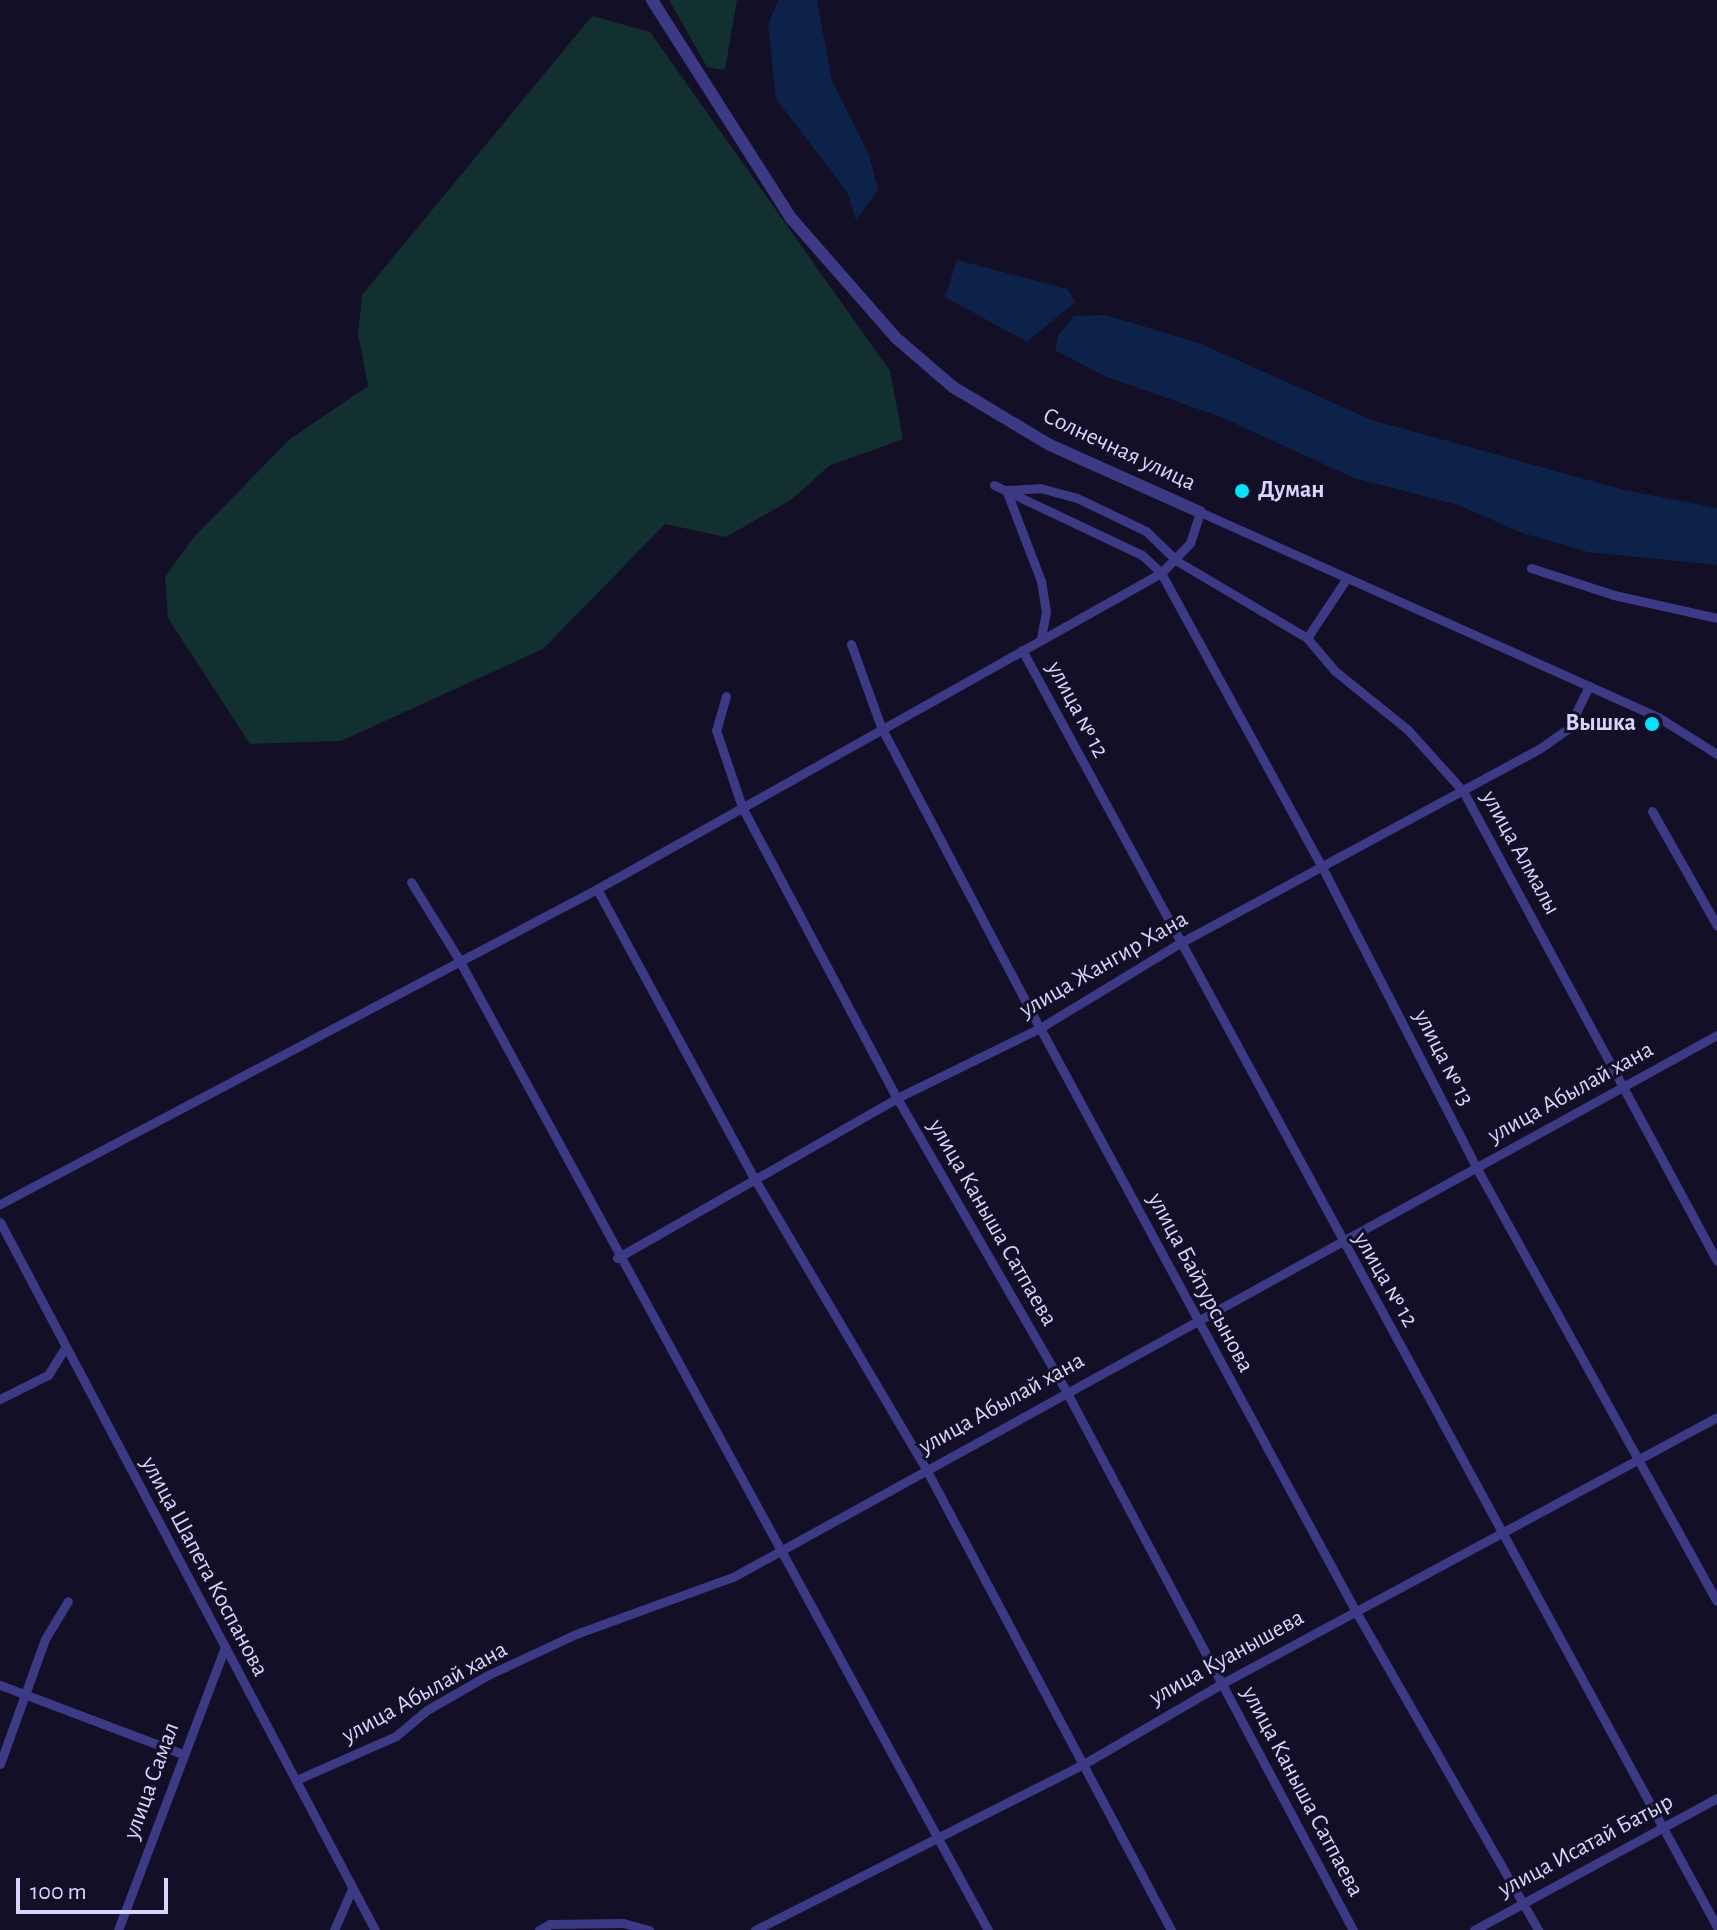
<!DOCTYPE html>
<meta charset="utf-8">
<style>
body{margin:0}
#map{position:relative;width:1717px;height:1930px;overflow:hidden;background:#130f26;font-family:"Alegreya Sans",sans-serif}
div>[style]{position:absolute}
.green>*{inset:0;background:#12302f}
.water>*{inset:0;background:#0c2248}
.minor>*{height:9px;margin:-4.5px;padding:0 4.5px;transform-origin:4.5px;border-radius:4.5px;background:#3d3a85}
.tertiary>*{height:12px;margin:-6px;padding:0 6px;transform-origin:6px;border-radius:6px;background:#3d3a85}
.dots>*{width:22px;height:22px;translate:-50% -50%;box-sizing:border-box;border:4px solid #130f26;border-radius:50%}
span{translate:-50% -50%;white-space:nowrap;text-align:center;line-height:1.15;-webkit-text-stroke:6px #130f26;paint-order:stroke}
.street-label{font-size:24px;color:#d9d4ff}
.poi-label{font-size:24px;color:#d9d4ff;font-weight:700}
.left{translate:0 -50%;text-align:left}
.right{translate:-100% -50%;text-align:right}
.scale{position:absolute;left:16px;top:1878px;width:152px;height:36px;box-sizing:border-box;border:4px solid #d9d4ff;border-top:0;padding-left:10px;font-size:24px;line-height:28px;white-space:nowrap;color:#d9d4ff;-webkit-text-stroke:6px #130f26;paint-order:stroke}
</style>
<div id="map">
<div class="green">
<i style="clip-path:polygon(669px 0,737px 0,725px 70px,707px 67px)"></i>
<i style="clip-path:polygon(592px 16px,650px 32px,890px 371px,903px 439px,829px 466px,791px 500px,726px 537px,665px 524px,543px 649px,341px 741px,250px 744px,168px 618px,165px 577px,194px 537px,290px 439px,368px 386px,358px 334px,362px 295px)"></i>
</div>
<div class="water">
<i style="clip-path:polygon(778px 0,817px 0,832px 81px,869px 155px,878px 190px,856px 220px,847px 192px,776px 99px,768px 25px)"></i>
<i style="clip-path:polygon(957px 260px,1068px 289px,1075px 302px,1027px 342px,945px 297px)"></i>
<i style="clip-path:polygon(1106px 315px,1199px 343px,1372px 420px,1624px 490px,1717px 508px,1717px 565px,1588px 552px,1522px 533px,1458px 505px,1354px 478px,1221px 417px,1104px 376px,1055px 350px,1058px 336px,1074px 316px)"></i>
</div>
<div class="minor">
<i style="left:994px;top:485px;width:164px;rotate:25.3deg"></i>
<i style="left:1142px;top:555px;width:26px;rotate:43deg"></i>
<i style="left:1161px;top:573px;width:335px;rotate:61.3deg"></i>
<i style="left:1322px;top:867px;width:337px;rotate:62.8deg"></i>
<i style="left:1476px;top:1167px;width:496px;rotate:61deg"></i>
<i style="left:1531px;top:568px;width:87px;rotate:18deg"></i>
<i style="left:1614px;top:595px;width:106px;rotate:12.6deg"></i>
<i style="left:1041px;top:638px;width:26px;rotate:-79deg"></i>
<i style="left:1046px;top:612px;width:31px;rotate:-99deg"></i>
<i style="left:1041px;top:581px;width:97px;rotate:-111deg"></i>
<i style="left:1006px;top:490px;width:34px;rotate:-3deg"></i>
<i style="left:1040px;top:488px;width:38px;rotate:15deg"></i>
<i style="left:1077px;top:498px;width:76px;rotate:25.6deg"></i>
<i style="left:1146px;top:531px;width:43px;rotate:44.1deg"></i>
<i style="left:1177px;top:561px;width:151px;rotate:30.6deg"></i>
<i style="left:1307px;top:638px;width:43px;rotate:49.7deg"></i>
<i style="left:1335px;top:671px;width:94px;rotate:38.9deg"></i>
<i style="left:1408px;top:730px;width:82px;rotate:48deg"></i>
<i style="left:1463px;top:791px;width:534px;rotate:61.61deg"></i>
<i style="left:1307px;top:638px;width:72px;rotate:-56.3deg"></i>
<i style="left:851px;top:644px;width:88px;rotate:70.1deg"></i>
<i style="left:881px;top:727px;width:340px;rotate:62.2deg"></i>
<i style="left:1040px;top:1028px;width:662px;rotate:61.58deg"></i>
<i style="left:1355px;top:1610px;width:369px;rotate:60.2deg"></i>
<i style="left:1022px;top:650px;width:1454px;rotate:61.44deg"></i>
<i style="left:726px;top:696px;width:35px;rotate:106deg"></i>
<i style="left:716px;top:730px;width:81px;rotate:71.3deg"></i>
<i style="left:742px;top:807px;width:330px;rotate:62deg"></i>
<i style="left:897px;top:1098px;width:338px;rotate:60deg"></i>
<i style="left:1066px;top:1391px;width:611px;rotate:61.97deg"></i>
<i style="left:1652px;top:811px;width:132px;rotate:60.5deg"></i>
<i style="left:411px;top:882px;width:89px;rotate:58.3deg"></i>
<i style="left:458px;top:958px;width:1107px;rotate:61.4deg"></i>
<i style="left:597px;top:889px;width:329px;rotate:61.5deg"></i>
<i style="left:754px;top:1178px;width:338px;rotate:59.4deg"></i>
<i style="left:926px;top:1469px;width:522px;rotate:62.01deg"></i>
<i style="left:0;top:1204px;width:675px;rotate:-27.82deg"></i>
<i style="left:597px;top:889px;width:646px;rotate:-29.26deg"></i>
<i style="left:1161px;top:573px;width:42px;rotate:-46deg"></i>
<i style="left:1190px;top:543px;width:33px;rotate:-72deg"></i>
<i style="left:1200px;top:512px;width:502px;rotate:24.11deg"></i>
<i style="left:1658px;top:717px;width:70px;rotate:32.1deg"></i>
<i style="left:0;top:1222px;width:801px;rotate:62.09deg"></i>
<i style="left:617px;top:1258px;width:322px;rotate:-29.7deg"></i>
<i style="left:897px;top:1098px;width:159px;rotate:-26.1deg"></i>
<i style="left:1040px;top:1028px;width:164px;rotate:-31.3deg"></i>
<i style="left:1180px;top:943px;width:408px;rotate:-28.4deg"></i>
<i style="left:1539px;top:749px;width:35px;rotate:-35deg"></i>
<i style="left:1568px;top:729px;width:48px;rotate:-64deg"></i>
<i style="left:0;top:1399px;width:54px;rotate:-26.6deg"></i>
<i style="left:48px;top:1375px;width:31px;rotate:-58deg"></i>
<i style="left:0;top:1685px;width:196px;rotate:20.7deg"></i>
<i style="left:0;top:1764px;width:133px;rotate:-70.2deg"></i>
<i style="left:45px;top:1639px;width:44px;rotate:-58.8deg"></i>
<i style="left:296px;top:1780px;width:109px;rotate:-23.7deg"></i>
<i style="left:396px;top:1736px;width:40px;rotate:-40deg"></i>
<i style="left:427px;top:1710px;width:70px;rotate:-29.8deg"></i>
<i style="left:488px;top:1675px;width:97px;rotate:-25deg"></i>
<i style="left:576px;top:1634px;width:167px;rotate:-20deg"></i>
<i style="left:733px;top:1577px;width:1123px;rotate:-28.85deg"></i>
<i style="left:118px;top:1930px;width:303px;rotate:-69.3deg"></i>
<i style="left:334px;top:1930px;width:45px;rotate:-66.3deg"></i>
<i style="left:539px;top:1930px;width:13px;rotate:-29deg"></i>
<i style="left:550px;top:1924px;width:73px;rotate:-0.8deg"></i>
<i style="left:623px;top:1923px;width:27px;rotate:15deg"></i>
<i style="left:755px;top:1930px;width:366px;rotate:-26.8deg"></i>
<i style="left:1082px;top:1765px;width:161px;rotate:-30.2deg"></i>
<i style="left:1221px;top:1684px;width:563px;rotate:-28.29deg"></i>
<i style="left:1474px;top:1930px;width:277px;rotate:-28.5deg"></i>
</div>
<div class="tertiary">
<i style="left:652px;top:0;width:259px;rotate:57.5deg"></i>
<i style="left:791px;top:218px;width:159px;rotate:48.8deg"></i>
<i style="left:896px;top:338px;width:75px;rotate:40.7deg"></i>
<i style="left:953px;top:387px;width:113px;rotate:30.9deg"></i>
<i style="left:1050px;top:445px;width:164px;rotate:24.1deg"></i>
</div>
<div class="dots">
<i style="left:1242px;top:491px;background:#00e5ff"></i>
<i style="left:1652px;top:724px;background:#00e5ff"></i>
</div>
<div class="street-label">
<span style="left:1119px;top:450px;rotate:25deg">Солнечная улица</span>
<span style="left:1077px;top:710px;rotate:62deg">улица № 12</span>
<span style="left:1520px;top:853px;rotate:61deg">улица Алмалы</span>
<span style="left:1104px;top:965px;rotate:-30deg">улица Жангир Хана</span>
<span style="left:1443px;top:1058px;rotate:63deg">улица № 13</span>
<span style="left:1571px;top:1093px;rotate:-29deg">улица Абылай хана</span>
<span style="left:992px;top:1223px;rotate:60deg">улица Каныша Сатпаева</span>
<span style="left:1385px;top:1280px;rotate:60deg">улица № 12</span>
<span style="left:1200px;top:1283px;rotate:62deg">улица Байтурсынова</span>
<span style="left:1002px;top:1404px;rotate:-29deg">улица Абылай хана</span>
<span style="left:204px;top:1567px;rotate:62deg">улица Шапета Коспанова</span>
<span style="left:1227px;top:1658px;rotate:-29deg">улица Куанышева</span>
<span style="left:425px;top:1693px;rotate:-29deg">улица Абылай хана</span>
<span style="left:152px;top:1781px;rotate:-70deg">улица Самал</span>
<span style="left:1302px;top:1792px;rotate:62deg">улица Каныша Сатпаева</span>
<span style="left:1586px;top:1846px;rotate:-28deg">улица Исатай Батыр</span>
</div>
<div class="poi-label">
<span class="left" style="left:1258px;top:491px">Думан</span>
<span class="right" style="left:1636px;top:724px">Вышка</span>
</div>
<div class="scale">100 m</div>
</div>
